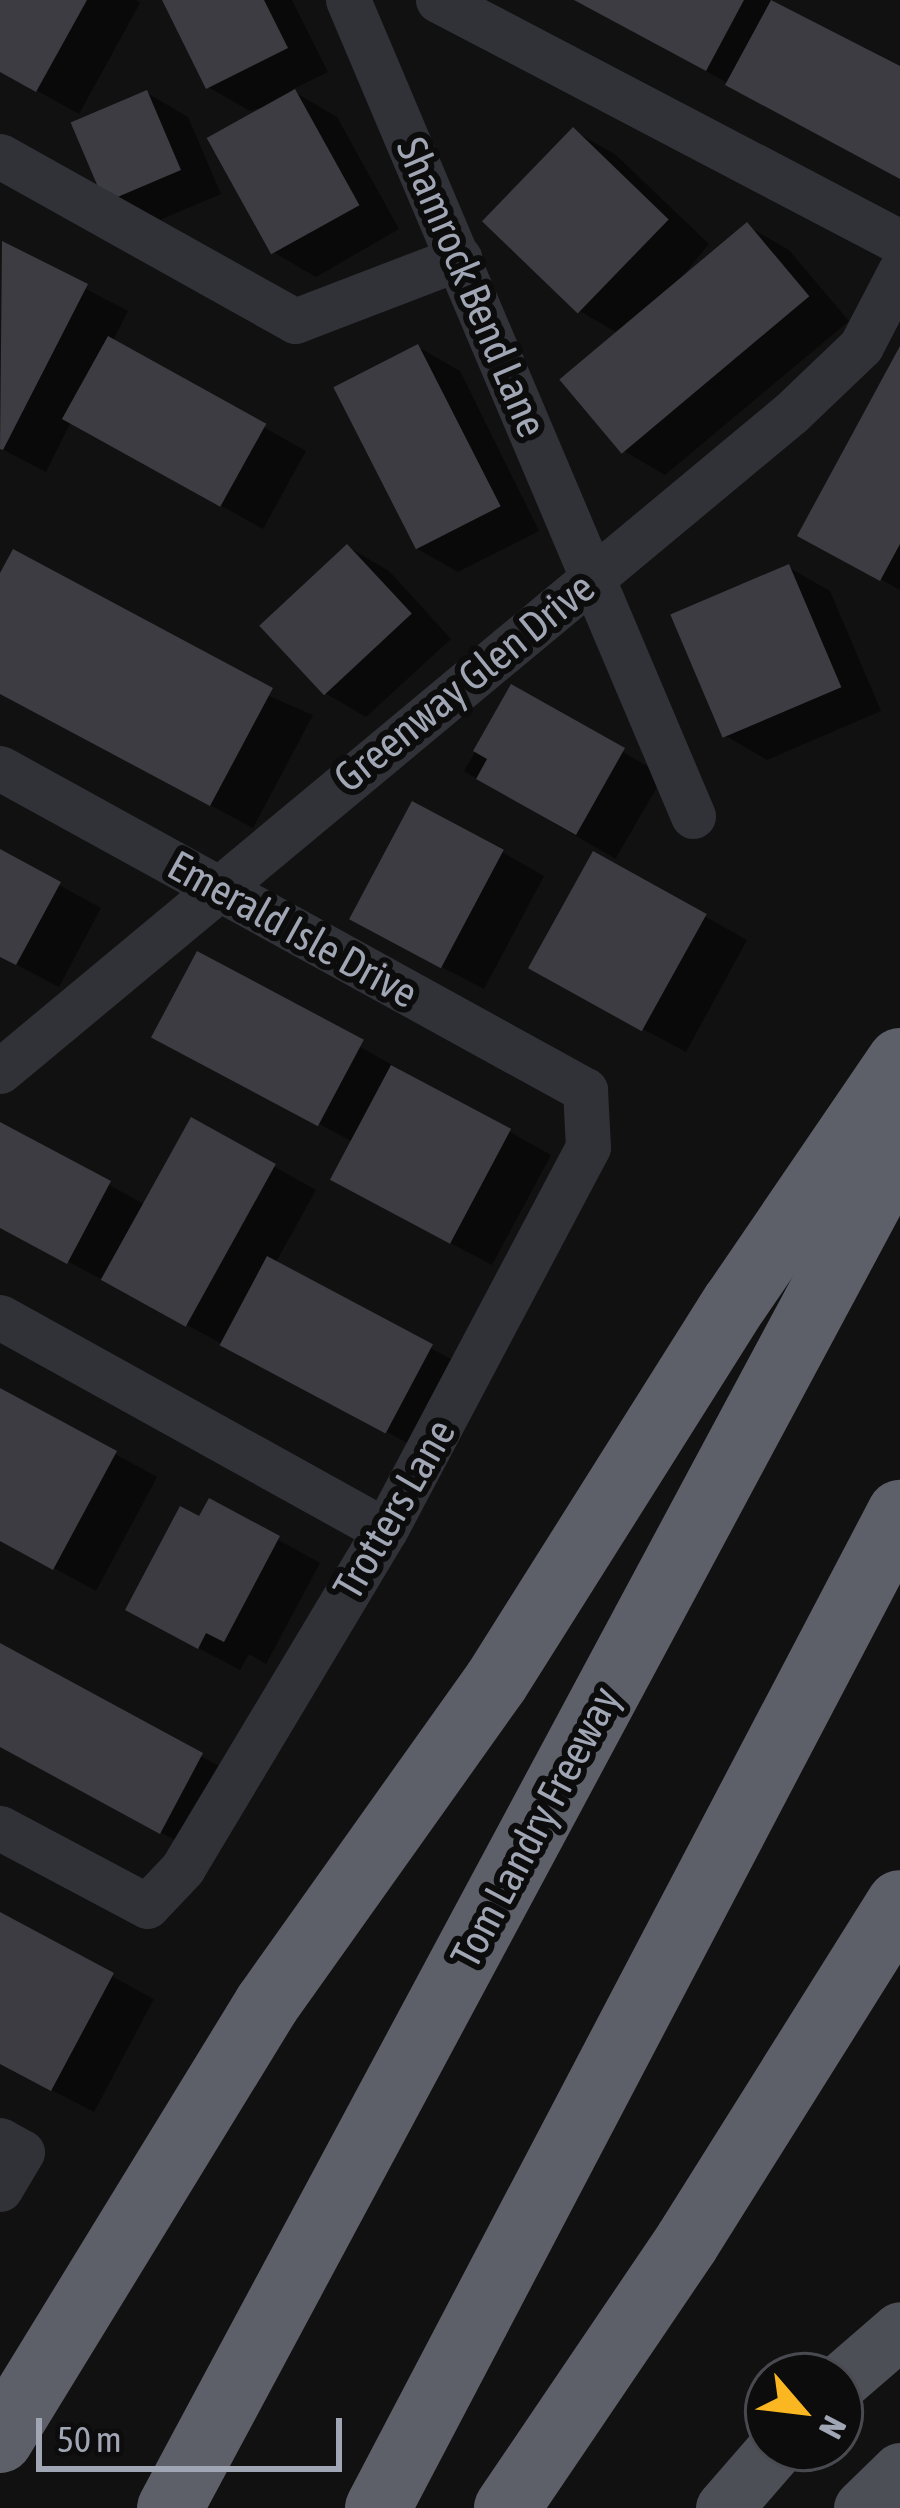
<!DOCTYPE html>
<style>
body{margin:0}
#map{position:relative;width:900px;height:2508px;overflow:hidden;background:#111112;font-family:"Asap Condensed",sans-serif}
div>[style]{position:absolute}
.shadow>*{inset:0;background:#0007;transform-origin:0 0}
.building>*{inset:0;background:#3c3c42;transform-origin:0 0}
.minor>*{height:45px;margin:-22.5px;padding:0 22.5px;transform-origin:22.5px;border-radius:22.5px;background:#313237}
.major>*{height:57px;margin:-28.5px;padding:0 28.5px;transform-origin:28.5px;border-radius:28.5px;background:#4d4f56}
.highway>*{height:66px;margin:-33px;padding:0 33px;transform-origin:33px;border-radius:33px;background:#5d6069}
span{translate:-50% -50%;white-space:nowrap;text-align:center;line-height:1.15;-webkit-text-stroke:12px #0c0c0d;paint-order:stroke}
.street-label{font-size:42px;color:#a1a6b4}
.north{position:absolute;left:744px;top:2352px;width:120px;height:120px;box-sizing:border-box;background:#0c0c0d;border:3px solid #484a50;border-radius:50%;rotate:118deg;font-size:33px;font-weight:700;line-height:48px;text-align:center;color:#a1a6b4}
.north::after{content:'';display:block;margin:auto;width:42px;height:54px;background:#fab721;clip-path:polygon(50% 0,100% 100%,50% 72%,0 100%)}
.scale{position:absolute;left:36px;top:2418px;width:306px;height:54px;box-sizing:border-box;border:6px solid #a1a6b4;border-top:0;padding-left:15px;font-size:36px;line-height:42px;white-space:nowrap;color:#a1a6b4;-webkit-text-stroke:9px #0c0c0d;paint-order:stroke}
</style>
<div id="map">
<div class="shadow">
<i style="clip-path:polygon(0 0,136px 0,140px 3px,79px 114px,0 70px)"></i>
<i style="clip-path:polygon(165px 0,292px 0,328px 72px,291px 90px,337px 117px,399px 229px,316px 277px,275px 253px,277px 103px,250px 111px,208px 87px)"></i>
<i style="clip-path:polygon(577px 0,771px 0,900px 69px,900px 178px)"></i>
<i style="clip-path:polygon(147px 93px,188px 117px,221px 194px,148px 225px,107px 201px)"></i>
<i style="clip-path:polygon(574px 131px,616px 155px,709px 244px,672px 289px,747px 226px,789px 250px,849px 321px,665px 475px,624px 451px,619px 334px,580px 311px)"></i>
<i style="clip-path:polygon(3px 245px,128px 311px,112px 342px,306px 451px,263px 529px,71px 422px,46px 472px,0 448px)"></i>
<i style="clip-path:polygon(418px 347px,460px 371px,539px 531px,458px 572px,416px 548px)"></i>
<i style="clip-path:polygon(900px 353px,900px 590px,842px 558px)"></i>
<i style="clip-path:polygon(348px 547px,389px 571px,451px 639px,366px 717px,325px 693px)"></i>
<i style="clip-path:polygon(788px 567px,830px 591px,881px 711px,767px 760px,726px 736px)"></i>
<i style="clip-path:polygon(0 580px,313px 715px,253px 828px,0 692px)"></i>
<i style="left:512px;top:688px;width:175px;height:96px;rotate:30deg"></i>
<i style="clip-path:polygon(502px 852px,544px 876px,484px 989px,394px 942px)"></i>
<i style="clip-path:polygon(0 853px,101px 908px,59px 987px,0 956px)"></i>
<i style="clip-path:polygon(594px 855px,747px 940px,686px 1052px,574px 992px)"></i>
<i style="clip-path:polygon(198px 955px,551px 1155px,492px 1265px,375px 1203px,353px 1142px,197px 1059px)"></i>
<i style="clip-path:polygon(192px 1121px,316px 1190px,275px 1264px,473px 1371px,428px 1454px,0 1225px,1px 1126px,146px 1205px)"></i>
<i style="clip-path:polygon(0 1391px,157px 1477px,96px 1591px,0 1539px)"></i>
<i style="clip-path:polygon(210px 1502px,320px 1563px,266px 1664px,249px 1654px,240px 1670px,170px 1633px)"></i>
<i style="clip-path:polygon(0 1647px,243px 1779px,203px 1855px,0 1746px)"></i>
<i style="clip-path:polygon(0 1916px,154px 1999px,94px 2112px,0 2063px)"></i>
</div>
<div class="building">
<i style="clip-path:polygon(0 0,87px 0,36px 92px,0 72px)"></i>
<i style="clip-path:polygon(162px 0,264px 0,288px 48px,206px 89px)"></i>
<i style="clip-path:polygon(574px 0,744px 0,706px 71px)"></i>
<i style="clip-path:polygon(771px 0,900px 66px,900px 179px,725px 85px)"></i>
<i style="left:295px;top:89px;width:133px;height:101px;rotate:61deg"></i>
<i style="left:147px;top:90px;width:87px;height:83px;rotate:67deg"></i>
<i style="left:573px;top:127px;width:133px;height:131px;rotate:44deg"></i>
<i style="left:747px;top:222px;width:97px;height:245px;rotate:50deg"></i>
<i style="clip-path:polygon(2px 241px,88px 284px,3px 450px,0 449px)"></i>
<i style="left:108px;top:336px;width:181px;height:95px;rotate:29deg"></i>
<i style="left:418px;top:344px;width:182px;height:95px;rotate:63deg"></i>
<i style="clip-path:polygon(900px 346px,900px 544px,880px 581px,797px 536px)"></i>
<i style="left:347px;top:544px;width:95px;height:120px;rotate:47deg"></i>
<i style="clip-path:polygon(13px 549px,273px 688px,210px 806px,0 694px,0 573px)"></i>
<i style="left:789px;top:564px;width:134px;height:129px;rotate:67deg"></i>
<i style="clip-path:polygon(511px 684px,625px 748px,576px 835px,476px 779px,487px 759px,473px 751px)"></i>
<i style="left:412px;top:801px;width:104px;height:134px;rotate:28deg"></i>
<i style="clip-path:polygon(0 849px,61px 882px,16px 965px,0 957px)"></i>
<i style="left:593px;top:851px;width:130px;height:134px;rotate:29deg"></i>
<i style="left:197px;top:951px;width:189px;height:98px;rotate:28deg"></i>
<i style="left:391px;top:1065px;width:136px;height:130px;rotate:28deg"></i>
<i style="left:191px;top:1117px;width:97px;height:186px;rotate:29deg"></i>
<i style="clip-path:polygon(0 1122px,111px 1181px,67px 1264px,0 1228px)"></i>
<i style="left:267px;top:1256px;width:188px;height:101px;rotate:28deg"></i>
<i style="clip-path:polygon(0 1388px,117px 1451px,53px 1570px,0 1541px)"></i>
<i style="clip-path:polygon(209px 1498px,280px 1536px,224px 1642px,206px 1633px,198px 1649px,125px 1610px,180px 1506px,199px 1516px)"></i>
<i style="clip-path:polygon(0 1643px,203px 1753px,160px 1834px,0 1747px)"></i>
<i style="clip-path:polygon(0 1912px,114px 1973px,51px 2091px,0 2064px)"></i>
</div>
<div class="minor">
<i style="left:348px;top:0;width:886px;rotate:67.08deg"></i>
<i style="left:438px;top:0;width:522px;rotate:27.65deg"></i>
<i style="left:0;top:156px;width:338px;rotate:29.2deg"></i>
<i style="left:295px;top:321px;width:176px;rotate:-21deg"></i>
<i style="left:0;top:768px;width:668px;rotate:28.83deg"></i>
<i style="left:585px;top:1090px;width:57px;rotate:87deg"></i>
<i style="left:588px;top:1147px;width:433px;rotate:117.9deg"></i>
<i style="left:385px;top:1530px;width:394px;rotate:120.9deg"></i>
<i style="left:183px;top:1868px;width:52px;rotate:133.5deg"></i>
<i style="left:147px;top:1906px;width:166px;rotate:-152deg"></i>
<i style="left:0;top:1071px;width:1029px;rotate:-39.76deg"></i>
<i style="left:791px;top:413px;width:97px;rotate:-43.7deg"></i>
<i style="left:861px;top:346px;width:85px;rotate:-62.5deg"></i>
<i style="left:0;top:1317px;width:440px;rotate:29deg"></i>
<i style="left:0;top:2140px;width:25px;rotate:29deg"></i>
<i style="left:22px;top:2152px;width:43px;rotate:120.7deg"></i>
</div>
<div class="major">
<i style="left:840px;top:2382px;width:79px;rotate:-40.9deg"></i>
<i style="left:724px;top:2508px;width:79px;rotate:-49.1deg"></i>
<i style="left:862px;top:2508px;width:53px;rotate:-44.2deg"></i>
</div>
<div class="highway">
<i style="left:0;top:2440px;width:511px;rotate:-58.52deg"></i>
<i style="left:267px;top:2004px;width:395px;rotate:-54.6deg"></i>
<i style="left:496px;top:1682px;width:448px;rotate:-57.8deg"></i>
<i style="left:735px;top:1303px;width:293px;rotate:-55.7deg"></i>
<i style="left:170px;top:2508px;width:1545px;rotate:-61.81deg"></i>
<i style="left:378px;top:2508px;width:1124px;rotate:-62.32deg"></i>
<i style="left:507px;top:2508px;width:321px;rotate:-55.9deg"></i>
<i style="left:687px;top:2242px;width:400px;rotate:-57.9deg"></i>
</div>
<div class="street-label">
<span style="left:472px;top:287px;rotate:67deg">Shamrock Bend Lane</span>
<span style="left:464px;top:682px;rotate:-39deg">Greenway Glen Drive</span>
<span style="left:293px;top:929px;rotate:29deg">Emerald Isle Drive</span>
<span style="left:394px;top:1509px;rotate:-60deg">Trotters Lane</span>
<span style="left:535px;top:1827px;rotate:-62deg">Tom Landry Freeway</span>
</div>
<div class="north">N</div>
<div class="scale">50 m</div>
</div>
